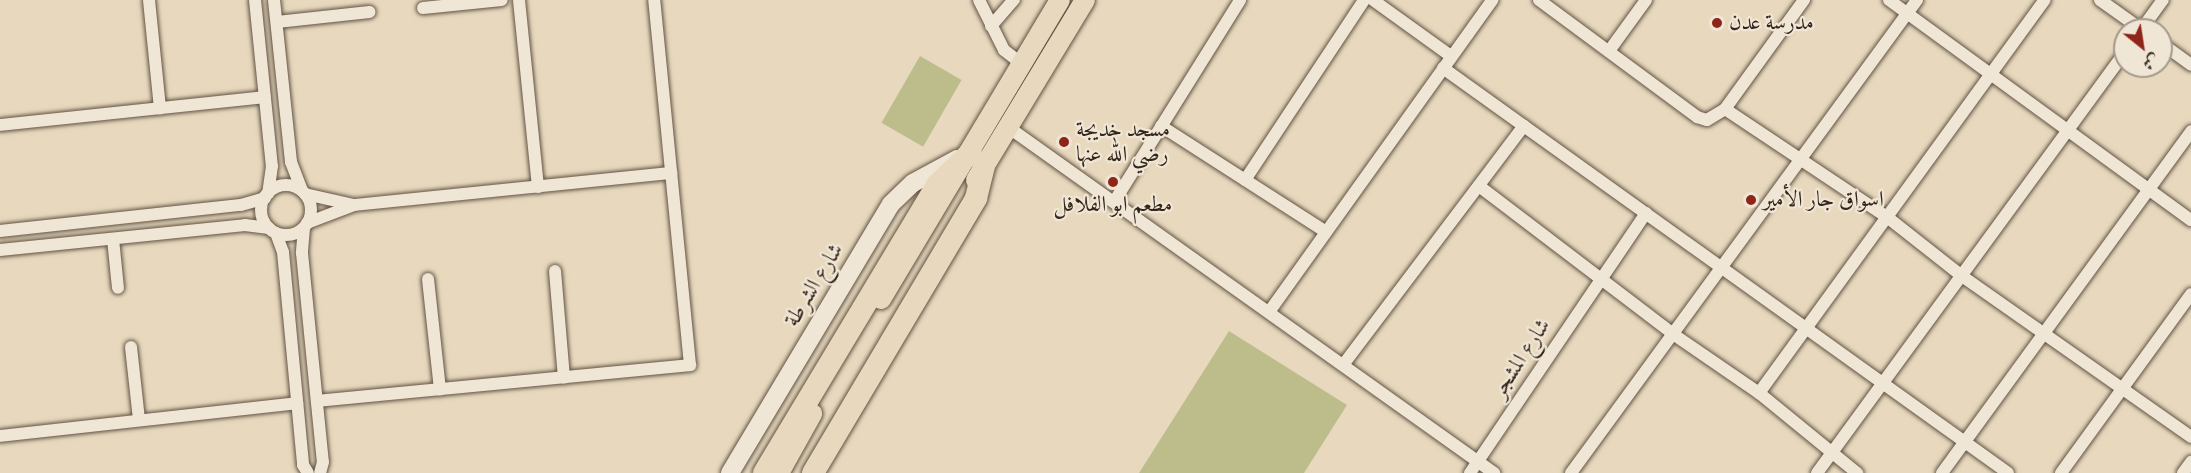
<!DOCTYPE html>
<meta charset="utf-8">
<style>
body{margin:0}
#map{position:relative;width:2191px;height:473px;overflow:hidden;background:#e8d9be;font-family:"IM FELL Double Pica",Amiri,serif}
div>[style]{position:absolute}
.green>*{inset:0;background:#bdbd8c;transform-origin:0 0}
.roads{filter:drop-shadow(0 0 2px #615344) drop-shadow(0 0 2px #615344)}
.street>*{height:12px;margin:-6px;padding:0 6px;transform-origin:6px;border-radius:6px;background:#f0e6d5}
.street>.ring{margin:-6px;padding:0;box-sizing:content-box;background:none;border:12px solid #f0e6d5;border-radius:50%}
.secondary>*{height:18px;margin:-9px;padding:0 9px;transform-origin:9px;border-radius:9px;background:#f0e6d5}
.primary>*{height:20px;margin:-10px;padding:0 10px;transform-origin:10px;border-radius:10px;background:#e8d9be}
.highway>*{height:22px;margin:-11px;padding:0 11px;transform-origin:11px;border-radius:11px;background:#e8d9be}
.dots>*{width:16px;height:16px;translate:-50% -50%;box-sizing:border-box;border:3px solid #f0e6d5;border-radius:50%}
span{translate:-50% -50%;white-space:nowrap;text-align:center;line-height:1.15;-webkit-text-stroke:4.5px #f0e6d5;paint-order:stroke}
.poi-label{font-size:22px;color:#34261b}
.left{translate:0 -50%;text-align:left}
.street-label{font-size:22px;color:#34261b}
.north{position:absolute;left:2113px;top:18px;width:60px;height:60px;box-sizing:border-box;background:#f0e6d5;border:2px solid #a5998b;border-radius:50%;rotate:150deg;font-size:16px;font-weight:700;line-height:24px;text-align:center;color:#34261b}
.north::after{content:'';display:block;margin:auto;width:21px;height:27px;background:#8f2418;clip-path:polygon(50% 0,100% 100%,50% 72%,0 100%)}
</style>
<div id="map">
<div class="green">
<i style="left:920px;top:56px;width:48px;height:77px;rotate:30deg"></i>
<i style="clip-path:polygon(1229px 331px,1347px 405px,1304px 473px,1139px 473px)"></i>
</div>
<div class="roads">
<div class="street">
<i style="left:149px;top:0;width:109px;rotate:84.2deg"></i>
<i style="left:255px;top:0;width:167px;rotate:84.2deg"></i>
<i style="left:272px;top:166px;width:28px;rotate:98deg"></i>
<i style="left:274px;top:0;width:163px;rotate:84deg"></i>
<i style="left:291px;top:162px;width:31px;rotate:69deg"></i>
<i style="left:519px;top:0;width:188px;rotate:84.2deg"></i>
<i style="left:979px;top:0;width:56px;rotate:63.4deg"></i>
<i style="left:1004px;top:50px;width:23px;rotate:38deg"></i>
<i style="left:1373px;top:0;width:96px;rotate:35.7deg"></i>
<i style="left:1539px;top:0;width:197px;rotate:36.5deg"></i>
<i style="left:1697px;top:117px;width:10px;rotate:17deg"></i>
<i style="left:1707px;top:120px;width:21px;rotate:-31deg"></i>
<i style="left:1725px;top:109px;width:135px;rotate:-54.1deg"></i>
<i style="left:1889px;top:0;width:374px;rotate:36.1deg"></i>
<i style="left:2100px;top:0;width:52px;rotate:35.5deg"></i>
<i style="left:423px;top:8px;width:79px;rotate:-5.8deg"></i>
<i style="left:277px;top:22px;width:93px;rotate:-6.2deg"></i>
<i style="left:991px;top:26px;width:35px;rotate:-49deg"></i>
<i style="left:2141px;top:30px;width:37px;rotate:-54deg"></i>
<i style="left:2161px;top:43px;width:37px;rotate:36deg"></i>
<i style="left:1609px;top:51px;width:63px;rotate:-54deg"></i>
<i style="left:1443px;top:68px;width:695px;rotate:35.63deg"></i>
<i style="left:1725px;top:109px;width:195px;rotate:33.7deg"></i>
<i style="left:1887px;top:217px;width:95px;rotate:38.2deg"></i>
<i style="left:1962px;top:276px;width:280px;rotate:35.1deg"></i>
<i style="left:0;top:125px;width:266px;rotate:-6deg"></i>
<i style="left:1161px;top:126px;width:196px;rotate:32.7deg"></i>
<i style="left:1008px;top:127px;width:597px;rotate:35.45deg"></i>
<i style="left:1245px;top:180px;width:216px;rotate:-56.5deg"></i>
<i class="ring" style="left:261px;top:185px;width:38px;height:38px"></i>
<i style="left:1479px;top:186px;width:244px;rotate:37.3deg"></i>
<i style="left:1673px;top:334px;width:104px;rotate:34.5deg"></i>
<i style="left:1759px;top:393px;width:127px;rotate:39.2deg"></i>
<i style="left:305px;top:194px;width:50px;rotate:12.7deg"></i>
<i style="left:1114px;top:202px;width:238px;rotate:-58deg"></i>
<i style="left:307px;top:223px;width:50px;rotate:-21deg"></i>
<i style="left:354px;top:205px;width:319px;rotate:-5.8deg"></i>
<i style="left:304px;top:228px;width:25px;rotate:95deg"></i>
<i style="left:302px;top:253px;width:210px;rotate:84.3deg"></i>
<i style="left:323px;top:462px;width:11px;rotate:105deg"></i>
<i style="left:0;top:231px;width:242px;rotate:-6.2deg"></i>
<i style="left:241px;top:205px;width:25px;rotate:-16deg"></i>
<i style="left:276px;top:233px;width:20px;rotate:70deg"></i>
<i style="left:283px;top:252px;width:214px;rotate:84.6deg"></i>
<i style="left:303px;top:465px;width:9px;rotate:58deg"></i>
<i style="left:113px;top:239px;width:49px;rotate:84.2deg"></i>
<i style="left:0;top:250px;width:246px;rotate:-5.8deg"></i>
<i style="left:245px;top:225px;width:24px;rotate:7deg"></i>
<i style="left:555px;top:271px;width:107px;rotate:85.2deg"></i>
<i style="left:428px;top:279px;width:111px;rotate:83.8deg"></i>
<i style="left:1269px;top:312px;width:384px;rotate:-54.4deg"></i>
<i style="left:131px;top:347px;width:73px;rotate:83.7deg"></i>
<i style="left:1343px;top:365px;width:300px;rotate:-52.9deg"></i>
<i style="left:1759px;top:393px;width:486px;rotate:-54deg"></i>
<i style="left:317px;top:401px;width:375px;rotate:-5.5deg"></i>
<i style="left:690px;top:365px;width:367px;rotate:-95.6deg"></i>
<i style="left:0;top:436px;width:299px;rotate:-6.3deg"></i>
<i style="left:1470px;top:473px;width:314px;rotate:-55.9deg"></i>
<i style="left:1571px;top:473px;width:586px;rotate:-53.81deg"></i>
<i style="left:1817px;top:473px;width:522px;rotate:-53.81deg"></i>
<i style="left:1942px;top:473px;width:423px;rotate:-53.9deg"></i>
<i style="left:2061px;top:473px;width:221px;rotate:-54deg"></i>
<i style="left:2183px;top:473px;width:14px;rotate:-54deg"></i>
</div>
<div class="secondary">
<i style="left:730px;top:473px;width:313px;rotate:-59.1deg"></i>
<i style="left:891px;top:204px;width:30px;rotate:-44deg"></i>
<i style="left:913px;top:183px;width:50px;rotate:-28.6deg"></i>
</div>
<div class="primary">
<i style="left:976px;top:180px;width:210px;rotate:-58.8deg"></i>
<i style="left:881px;top:299px;width:348px;rotate:-59.1deg"></i>
<i style="left:779px;top:473px;width:68px;rotate:-60.8deg"></i>
</div>
<div class="highway">
<i style="left:764px;top:473px;width:336px;rotate:-59deg"></i>
<i style="left:937px;top:185px;width:47px;rotate:-44.1deg"></i>
<i style="left:813px;top:473px;width:320px;rotate:-59.3deg"></i>
<i style="left:976px;top:198px;width:33px;rotate:-76deg"></i>
</div>
</div>
<div class="dots">
<i style="left:1717px;top:23px;background:#8f2418"></i>
<i style="left:1064px;top:142px;background:#8f2418"></i>
<i style="left:1113px;top:182px;background:#8f2418"></i>
<i style="left:1751px;top:200px;background:#8f2418"></i>
</div>
<div class="poi-label">
<span class="left" style="left:1729px;top:23px">مدرسة عدن</span>
<span class="left" style="left:1076px;top:142px">مسجد خديجة<br>رضي الله عنها</span>
<span class="left" style="left:1763px;top:200px">اسواق جار الأمير</span>
<span style="left:1113px;top:205px">مطعم ابو الفلافل</span>
</div>
<div class="street-label">
<span style="left:814px;top:285px;rotate:-59deg">شارع الشرطة</span>
<span style="left:1521px;top:358px;rotate:-57deg">شارع المشجر</span>
</div>
<div class="north">ش</div>
</div>
